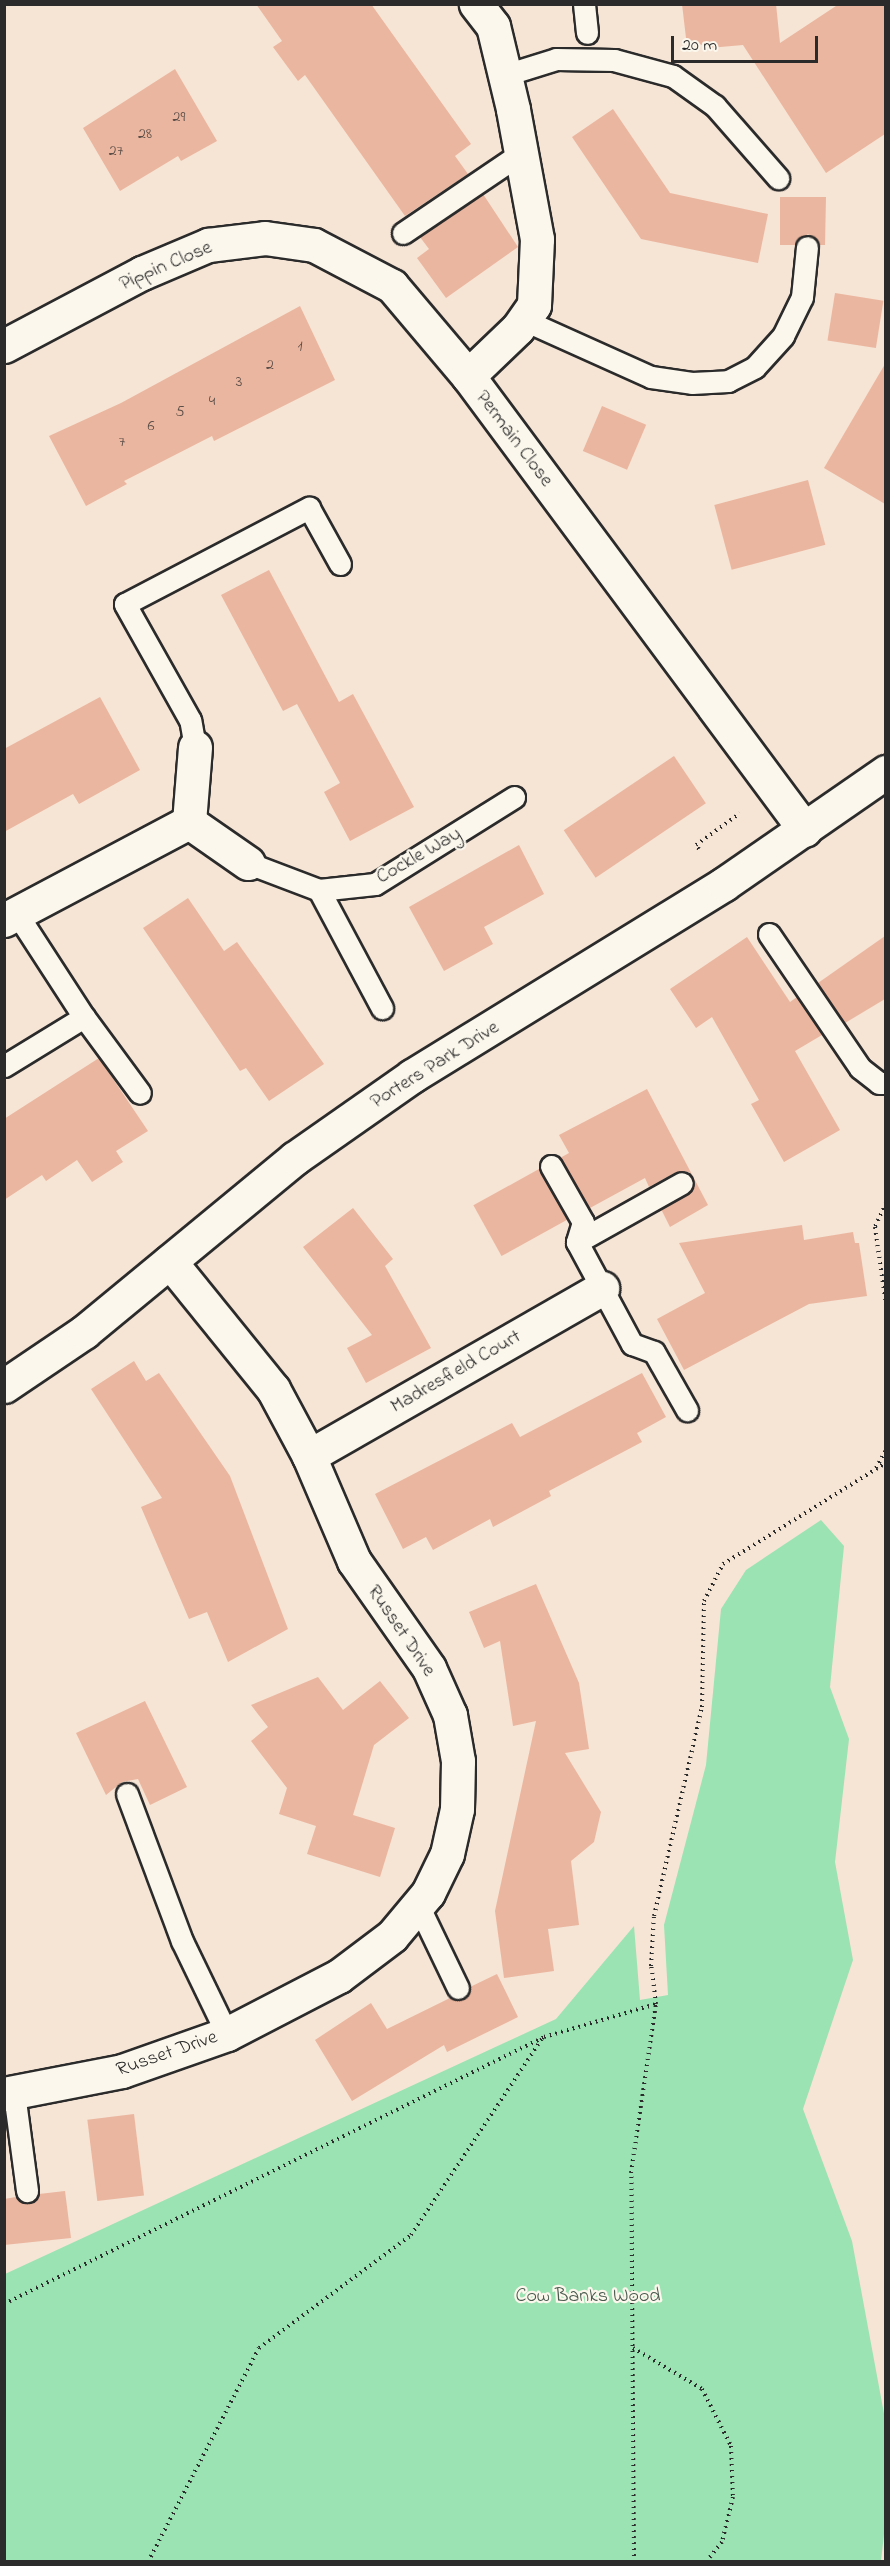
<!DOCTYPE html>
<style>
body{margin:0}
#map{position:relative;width:890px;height:2566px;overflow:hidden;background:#f6e4d5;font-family:"Indie Flower",sans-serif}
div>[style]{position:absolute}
.green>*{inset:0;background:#9be3b2}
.building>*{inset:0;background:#ebb69f;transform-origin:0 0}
.path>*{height:4px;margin-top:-2px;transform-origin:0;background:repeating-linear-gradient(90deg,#2b2b2b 0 1.5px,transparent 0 6px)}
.roads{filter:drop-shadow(2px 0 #2b2b2b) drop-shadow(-2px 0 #2b2b2b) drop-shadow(0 2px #2b2b2b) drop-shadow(0 -2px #2b2b2b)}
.service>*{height:21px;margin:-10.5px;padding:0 10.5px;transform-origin:10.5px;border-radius:10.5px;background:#fbf7ec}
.minor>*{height:33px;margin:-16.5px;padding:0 16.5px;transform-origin:16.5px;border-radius:16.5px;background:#fbf7ec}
.tertiary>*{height:33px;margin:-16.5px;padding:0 16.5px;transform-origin:16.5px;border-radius:16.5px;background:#fbf7ec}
span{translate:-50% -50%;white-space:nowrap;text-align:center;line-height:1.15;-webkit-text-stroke:4.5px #fbf7ec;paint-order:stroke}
.number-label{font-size:16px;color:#5b4e48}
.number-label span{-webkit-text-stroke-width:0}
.street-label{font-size:20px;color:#2b2b2b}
.park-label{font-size:20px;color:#47594d}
.frame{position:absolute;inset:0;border:6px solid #2b2b2b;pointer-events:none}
.scale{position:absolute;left:671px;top:36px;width:147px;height:27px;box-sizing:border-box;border:3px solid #2b2b2b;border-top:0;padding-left:8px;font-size:18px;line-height:21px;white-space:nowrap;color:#2b2b2b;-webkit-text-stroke:4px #fbf7ec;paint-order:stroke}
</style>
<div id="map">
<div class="green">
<i style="clip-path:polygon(821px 1520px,844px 1546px,830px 1687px,849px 1739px,835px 1862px,853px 1960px,803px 2109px,852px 2241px,885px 2419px,886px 2517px,881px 2561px,5px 2561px,5px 2274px,556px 2019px,634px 1926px,640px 2000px,668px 1995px,664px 1925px,706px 1765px,721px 1609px,746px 1570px)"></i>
</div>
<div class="building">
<i style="clip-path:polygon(256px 4px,371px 4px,471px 144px,455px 156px,468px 174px,405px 216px,305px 75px,298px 81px,273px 47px,282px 41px)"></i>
<i style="clip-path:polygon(682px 4px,776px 4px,780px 43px,839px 4px,885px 4px,885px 134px,826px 173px,743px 45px,709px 48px,686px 38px)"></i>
<i style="clip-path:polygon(175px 69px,217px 141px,181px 161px,178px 156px,120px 191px,83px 128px)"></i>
<i style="clip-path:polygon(613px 109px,670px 193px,768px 214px,758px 263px,641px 239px,572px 137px)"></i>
<i style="clip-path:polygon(483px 194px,518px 247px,446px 298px,417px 258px,429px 249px,420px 237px)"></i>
<i style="clip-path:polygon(780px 197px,826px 197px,825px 245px,819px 245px,808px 234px,795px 245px,780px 245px)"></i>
<i style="left:835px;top:293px;width:49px;height:48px;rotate:9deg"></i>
<i style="clip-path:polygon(300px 306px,335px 380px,214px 441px,212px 436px,124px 481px,127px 484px,86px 506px,49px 436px,121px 403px)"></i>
<i style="clip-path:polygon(885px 364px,885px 504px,824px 468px)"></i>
<i style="left:602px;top:406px;width:48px;height:49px;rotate:23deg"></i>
<i style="left:808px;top:480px;width:67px;height:97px;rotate:75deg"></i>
<i style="clip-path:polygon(269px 570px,339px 702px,353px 694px,414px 807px,350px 841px,324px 792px,340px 783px,297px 704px,283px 711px,221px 595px)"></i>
<i style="clip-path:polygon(100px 697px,140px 770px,79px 804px,73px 794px,4px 832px,4px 749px)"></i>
<i style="left:674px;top:756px;width:57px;height:133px;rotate:56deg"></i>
<i style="clip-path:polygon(519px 845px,544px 894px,484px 927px,493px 944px,444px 971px,409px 907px)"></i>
<i style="clip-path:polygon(188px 898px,224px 951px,237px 942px,324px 1064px,269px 1101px,246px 1068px,240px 1071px,143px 928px)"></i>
<i style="clip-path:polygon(885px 936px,885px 999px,845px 1023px,818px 983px)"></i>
<i style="clip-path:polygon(747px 937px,790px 1002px,797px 997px,822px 1035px,795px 1051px,840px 1130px,784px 1162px,751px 1104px,759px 1100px,712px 1017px,696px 1028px,670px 989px)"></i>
<i style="clip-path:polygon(99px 1058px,148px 1131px,116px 1151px,123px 1162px,92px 1182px,77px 1160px,46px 1181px,42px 1175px,4px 1200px,4px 1119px)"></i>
<i style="clip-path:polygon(647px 1089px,708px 1205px,670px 1227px,661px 1209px,693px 1190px,695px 1183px,689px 1172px,676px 1172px,649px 1187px,645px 1178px,590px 1208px,560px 1158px,569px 1153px,559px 1135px)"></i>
<i style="left:539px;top:1169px;width:58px;height:75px;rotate:61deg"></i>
<i style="clip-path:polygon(353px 1208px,393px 1259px,385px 1266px,431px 1348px,366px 1383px,347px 1348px,372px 1335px,303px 1247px)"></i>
<i style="clip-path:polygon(802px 1225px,804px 1240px,853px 1232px,855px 1243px,859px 1243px,867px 1296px,809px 1304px,684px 1370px,657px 1319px,705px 1293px,679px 1243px)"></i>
<i style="clip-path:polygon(134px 1361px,146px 1381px,159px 1373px,230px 1476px,288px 1629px,228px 1662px,207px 1612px,189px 1619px,141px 1507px,162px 1498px,91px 1389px)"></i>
<i style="clip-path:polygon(642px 1373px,666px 1417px,637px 1433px,642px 1442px,549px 1491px,551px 1496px,493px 1527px,490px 1519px,433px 1550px,426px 1537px,403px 1549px,375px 1494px,512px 1423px,520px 1437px)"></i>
<i style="clip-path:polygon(536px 1584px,579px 1683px,589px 1749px,565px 1753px,601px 1812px,594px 1842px,571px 1861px,579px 1925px,548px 1929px,554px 1971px,504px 1978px,495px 1911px,536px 1721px,513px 1726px,500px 1641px,484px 1648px,469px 1612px)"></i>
<i style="clip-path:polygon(318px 1677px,343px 1710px,380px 1681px,409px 1718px,374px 1745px,353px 1815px,395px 1828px,380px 1877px,307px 1854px,316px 1826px,279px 1814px,287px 1788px,251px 1741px,268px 1727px,251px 1705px)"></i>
<i style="clip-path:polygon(145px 1701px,187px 1787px,150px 1805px,138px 1779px,122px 1782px,106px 1795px,76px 1733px)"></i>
<i style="clip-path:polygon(497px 1974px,518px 2017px,447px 2052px,444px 2045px,352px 2101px,315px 2040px,371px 2003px,387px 2029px,450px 1998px,464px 1999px,470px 1987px)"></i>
<i style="left:134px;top:2114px;width:82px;height:47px;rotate:83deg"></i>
<i style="clip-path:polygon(65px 2191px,71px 2238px,4px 2245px,4px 2199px,16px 2197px,29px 2203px,39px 2194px)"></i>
</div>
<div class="path">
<i style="left:699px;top:849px;width:5px;rotate:-127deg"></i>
<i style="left:696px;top:845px;width:54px;rotate:-36deg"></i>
<i style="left:886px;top:1203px;width:26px;rotate:115deg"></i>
<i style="left:875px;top:1227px;width:79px;rotate:82deg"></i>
<i style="left:876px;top:1468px;width:21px;rotate:-61deg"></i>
<i style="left:4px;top:2304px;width:602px;rotate:-26.31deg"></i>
<i style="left:544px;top:2037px;width:117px;rotate:-16.4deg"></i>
<i style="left:633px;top:2348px;width:80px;rotate:30.7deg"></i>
<i style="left:702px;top:2389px;width:64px;rotate:63deg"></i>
<i style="left:731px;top:2446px;width:51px;rotate:87.8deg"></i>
<i style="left:733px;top:2497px;width:46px;rotate:103.7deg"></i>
<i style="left:722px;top:2542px;width:26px;rotate:129deg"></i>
<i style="left:148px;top:2562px;width:241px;rotate:-62.6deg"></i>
<i style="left:259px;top:2348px;width:189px;rotate:-36.6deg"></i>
<i style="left:411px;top:2235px;width:238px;rotate:-56.3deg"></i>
<i style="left:634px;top:2562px;width:389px;rotate:-90.4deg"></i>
<i style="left:631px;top:2173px;width:171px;rotate:-81.6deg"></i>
<i style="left:656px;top:2004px;width:38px;rotate:-97deg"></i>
<i style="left:651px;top:1966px;width:50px;rotate:-86.6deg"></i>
<i style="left:654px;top:1916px;width:214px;rotate:-77.1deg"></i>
<i style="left:702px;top:1707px;width:106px;rotate:-88.9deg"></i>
<i style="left:704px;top:1601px;width:42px;rotate:-62.8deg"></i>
<i style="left:723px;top:1564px;width:192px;rotate:-31.8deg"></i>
</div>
<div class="roads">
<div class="service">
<i style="left:584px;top:4px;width:29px;rotate:84deg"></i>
<i style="left:505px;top:75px;width:53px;rotate:-17.4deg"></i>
<i style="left:556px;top:59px;width:58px;rotate:1deg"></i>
<i style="left:614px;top:60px;width:61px;rotate:15.2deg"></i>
<i style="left:673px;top:76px;width:52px;rotate:35.5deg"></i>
<i style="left:715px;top:106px;width:96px;rotate:48.8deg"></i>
<i style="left:403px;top:233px;width:143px;rotate:-34.1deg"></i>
<i style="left:524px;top:320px;width:139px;rotate:24.2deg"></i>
<i style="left:651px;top:377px;width:41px;rotate:8.3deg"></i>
<i style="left:692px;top:383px;width:36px;rotate:-3deg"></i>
<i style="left:728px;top:381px;width:30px;rotate:-27deg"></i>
<i style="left:755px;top:367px;width:42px;rotate:-47.9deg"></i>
<i style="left:783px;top:336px;width:43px;rotate:-64deg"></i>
<i style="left:802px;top:297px;width:50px;rotate:-84.3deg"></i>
<i style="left:195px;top:747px;width:27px;rotate:-100deg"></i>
<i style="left:190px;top:720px;width:133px;rotate:-119.3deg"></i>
<i style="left:125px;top:604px;width:208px;rotate:-27.6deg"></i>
<i style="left:309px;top:508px;width:64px;rotate:61deg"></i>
<i style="left:248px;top:863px;width:76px;rotate:20.8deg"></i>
<i style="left:319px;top:890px;width:56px;rotate:-6.1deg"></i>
<i style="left:375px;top:884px;width:164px;rotate:-32deg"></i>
<i style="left:319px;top:890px;width:134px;rotate:61.9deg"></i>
<i style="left:17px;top:914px;width:123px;rotate:57deg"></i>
<i style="left:769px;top:934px;width:162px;rotate:55.8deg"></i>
<i style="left:860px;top:1068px;width:24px;rotate:38deg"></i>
<i style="left:879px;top:1083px;width:7px"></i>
<i style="left:4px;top:1066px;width:94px;rotate:-31.5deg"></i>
<i style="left:84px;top:1017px;width:94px;rotate:53.6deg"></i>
<i style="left:551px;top:1166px;width:64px;rotate:60.3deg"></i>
<i style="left:583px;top:1222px;width:21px;rotate:107deg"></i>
<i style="left:577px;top:1242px;width:116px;rotate:61.7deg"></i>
<i style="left:632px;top:1344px;width:23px;rotate:20deg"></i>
<i style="left:654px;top:1352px;width:67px;rotate:60.4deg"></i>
<i style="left:577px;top:1242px;width:120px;rotate:-29.3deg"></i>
<i style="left:127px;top:1794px;width:157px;rotate:69.5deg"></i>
<i style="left:182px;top:1941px;width:103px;rotate:64.2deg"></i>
<i style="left:418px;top:1905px;width:92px;rotate:64.3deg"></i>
<i style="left:14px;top:2093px;width:99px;rotate:82.4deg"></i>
</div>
<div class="minor">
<i style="left:4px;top:346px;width:156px;rotate:-27.9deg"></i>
<i style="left:142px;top:273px;width:72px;rotate:-23deg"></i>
<i style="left:208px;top:245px;width:57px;rotate:-7deg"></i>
<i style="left:265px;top:238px;width:49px;rotate:8.1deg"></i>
<i style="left:314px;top:245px;width:88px;rotate:27.7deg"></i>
<i style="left:392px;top:286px;width:118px;rotate:49.8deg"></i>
<i style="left:468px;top:376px;width:565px;rotate:53.41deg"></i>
<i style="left:468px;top:376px;width:69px;rotate:-43.8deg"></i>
<i style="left:518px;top:328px;width:28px;rotate:-55deg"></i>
<i style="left:534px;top:305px;width:66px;rotate:-87.4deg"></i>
<i style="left:537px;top:239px;width:132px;rotate:-100.5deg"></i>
<i style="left:513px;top:109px;width:85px;rotate:-103.5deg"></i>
<i style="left:493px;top:26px;width:28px;rotate:-128deg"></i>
<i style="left:189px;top:822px;width:75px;rotate:-85.4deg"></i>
<i style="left:4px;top:920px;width:209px;rotate:-27.9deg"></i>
<i style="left:189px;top:822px;width:72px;rotate:34.8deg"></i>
<i style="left:309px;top:1456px;width:338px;rotate:-29.8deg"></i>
<i style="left:4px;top:2094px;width:120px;rotate:-11deg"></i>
<i style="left:122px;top:2071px;width:111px;rotate:-19.4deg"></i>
<i style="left:227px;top:2034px;width:126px;rotate:-27.4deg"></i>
<i style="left:339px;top:1976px;width:66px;rotate:-37deg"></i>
<i style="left:392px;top:1936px;width:56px;rotate:-50.1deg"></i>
<i style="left:428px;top:1893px;width:43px;rotate:-64deg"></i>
<i style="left:447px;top:1854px;width:46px;rotate:-77.5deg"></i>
<i style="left:457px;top:1809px;width:48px;rotate:-88.8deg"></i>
<i style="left:458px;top:1761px;width:47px;rotate:-99.9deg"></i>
<i style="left:450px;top:1715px;width:51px;rotate:-114.1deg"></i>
<i style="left:429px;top:1668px;width:131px;rotate:-125deg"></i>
<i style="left:354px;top:1561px;width:114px;rotate:-113.2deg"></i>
<i style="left:309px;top:1456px;width:76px;rotate:-118.2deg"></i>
<i style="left:273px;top:1389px;width:164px;rotate:-129deg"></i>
</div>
<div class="tertiary">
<i style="left:4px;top:1386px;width:97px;rotate:-34deg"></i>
<i style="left:84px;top:1332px;width:273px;rotate:-39.5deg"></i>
<i style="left:295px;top:1158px;width:143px;rotate:-35deg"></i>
<i style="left:412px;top:1076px;width:366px;rotate:-31.6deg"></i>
<i style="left:724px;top:884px;width:197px;rotate:-34.7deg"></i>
</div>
</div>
<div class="number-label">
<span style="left:179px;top:117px">29</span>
<span style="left:145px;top:134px">28</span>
<span style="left:116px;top:151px">27</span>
<span style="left:300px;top:346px">1</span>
<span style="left:270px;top:365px">2</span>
<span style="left:239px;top:382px">3</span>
<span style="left:212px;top:401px">4</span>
<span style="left:180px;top:412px">5</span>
<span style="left:151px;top:426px">6</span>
<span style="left:122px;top:442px">7</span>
</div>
<div class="street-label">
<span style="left:166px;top:266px;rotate:-23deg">Pippin Close</span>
<span style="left:514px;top:439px;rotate:53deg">Permain Close</span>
<span style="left:419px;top:856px;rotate:-30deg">Cockle Way</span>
<span style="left:435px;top:1065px;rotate:-32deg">Porters Park Drive</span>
<span style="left:456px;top:1372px;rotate:-30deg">Madresfield Court</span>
<span style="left:401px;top:1631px;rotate:56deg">Russet Drive</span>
<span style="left:167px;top:2054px;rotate:-19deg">Russet Drive</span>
</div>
<div class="park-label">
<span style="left:588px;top:2296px">Cow Banks Wood</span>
</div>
<div class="frame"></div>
<div class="scale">20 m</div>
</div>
